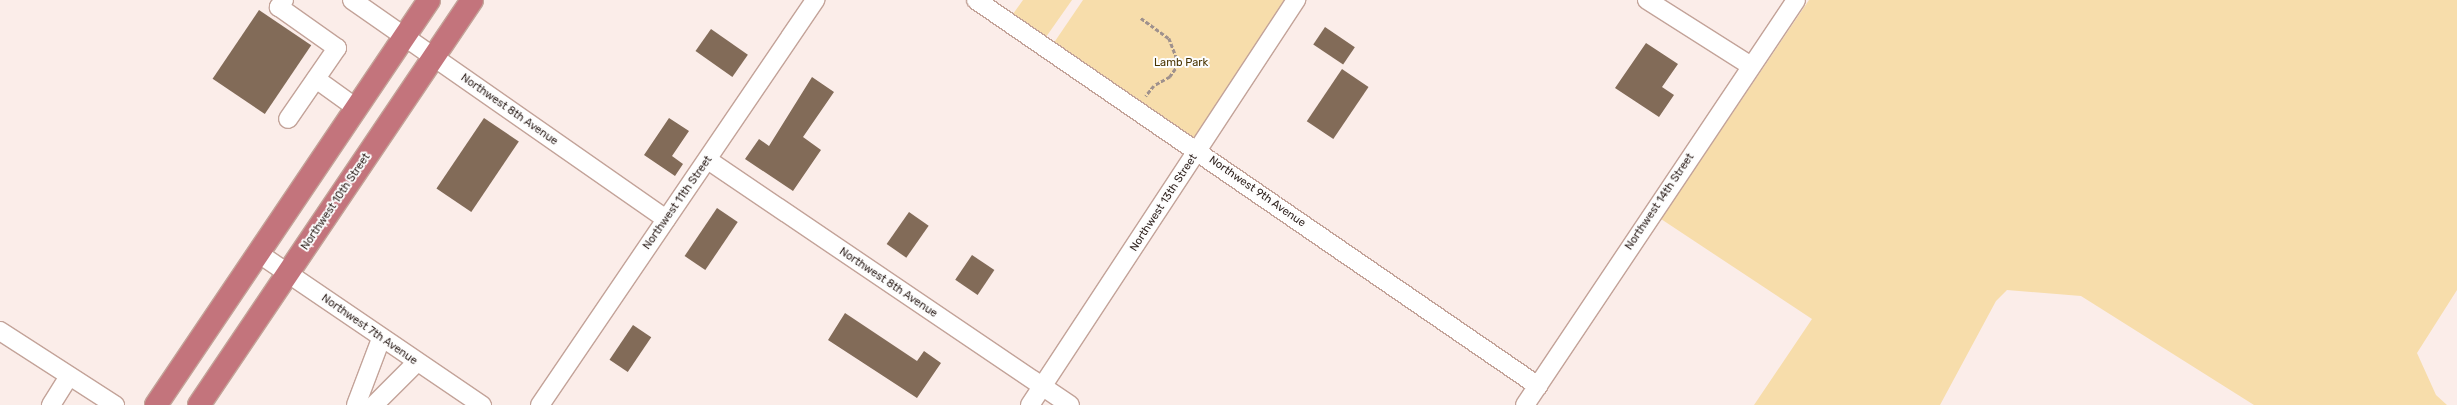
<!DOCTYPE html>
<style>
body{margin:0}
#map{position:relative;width:2457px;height:405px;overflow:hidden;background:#fbede9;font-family:Rubik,sans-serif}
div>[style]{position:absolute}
.green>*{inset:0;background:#f7ddab}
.building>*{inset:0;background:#826b58;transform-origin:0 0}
.path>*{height:2.5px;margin-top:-1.25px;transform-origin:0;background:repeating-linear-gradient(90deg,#9f918d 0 4px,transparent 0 6px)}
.roads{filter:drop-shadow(1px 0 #c3a399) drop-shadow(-1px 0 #c3a399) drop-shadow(0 1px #c3a399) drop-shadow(0 -1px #c3a399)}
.minor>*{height:18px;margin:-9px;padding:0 9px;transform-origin:9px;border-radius:9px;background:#fff}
.highway>*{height:22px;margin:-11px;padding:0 11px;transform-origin:11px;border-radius:11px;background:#c3747c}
span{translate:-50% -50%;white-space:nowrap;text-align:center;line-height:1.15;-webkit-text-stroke:4px #fdfdfd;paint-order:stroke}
.park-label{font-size:11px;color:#4a3502}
.street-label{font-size:11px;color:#312420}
</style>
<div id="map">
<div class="green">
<i style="clip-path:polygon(1023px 0,1072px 0,1046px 37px,1013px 14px)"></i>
<i style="clip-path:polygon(1083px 0,1296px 0,1198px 151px,1049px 50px)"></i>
<i style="clip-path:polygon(1809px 0,2457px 0,2457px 290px,2417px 353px,2436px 395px,2447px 405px,2254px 405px,2081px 296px,2007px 290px,1996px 301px,1940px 405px,1754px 405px,1812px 319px,1661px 219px)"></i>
</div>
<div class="building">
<i style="left:259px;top:10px;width:63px;height:83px;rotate:34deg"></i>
<i style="left:1325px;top:27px;width:36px;height:21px;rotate:34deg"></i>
<i style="left:711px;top:29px;width:45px;height:27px;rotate:35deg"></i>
<i style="clip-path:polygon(1646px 43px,1678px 64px,1662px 87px,1674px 95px,1659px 117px,1615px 88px)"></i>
<i style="left:1342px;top:69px;width:32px;height:63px;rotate:34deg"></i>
<i style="clip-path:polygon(812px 77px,834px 92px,803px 137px,821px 150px,793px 191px,745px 159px,759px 139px,769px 146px)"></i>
<i style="left:484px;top:118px;width:42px;height:85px;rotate:34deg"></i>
<i style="clip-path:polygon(669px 118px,689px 131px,672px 156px,683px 164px,675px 176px,644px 155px)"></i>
<i style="left:717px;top:208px;width:25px;height:58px;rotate:34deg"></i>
<i style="left:909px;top:212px;width:24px;height:39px;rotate:35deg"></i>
<i style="left:972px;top:255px;width:27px;height:30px;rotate:34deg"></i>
<i style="clip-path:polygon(845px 313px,917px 361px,924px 351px,941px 363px,917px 398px,828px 340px)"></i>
<i style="left:633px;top:325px;width:22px;height:42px;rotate:34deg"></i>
</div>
<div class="path">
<i style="left:1141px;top:18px;width:34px;rotate:36deg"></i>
<i style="left:1169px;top:38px;width:28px;rotate:69deg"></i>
<i style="left:1179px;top:64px;width:16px;rotate:125deg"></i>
<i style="left:1170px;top:77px;width:18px;rotate:151deg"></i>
<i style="left:1154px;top:86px;width:13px;rotate:129deg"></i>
</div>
<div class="roads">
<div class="minor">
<i style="left:284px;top:0;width:9px;rotate:126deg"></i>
<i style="left:279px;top:7px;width:71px;rotate:35.3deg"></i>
<i style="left:337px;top:48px;width:86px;rotate:124.6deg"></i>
<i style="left:352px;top:0;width:383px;rotate:34.9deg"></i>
<i style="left:976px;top:0;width:682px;rotate:34.48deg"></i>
<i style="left:1647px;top:0;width:123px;rotate:32.4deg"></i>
<i style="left:316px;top:79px;width:48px;rotate:35.7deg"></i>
<i style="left:708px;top:160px;width:437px;rotate:34.1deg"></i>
<i style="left:258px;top:253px;width:271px;rotate:34.2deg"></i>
<i style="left:0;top:331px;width:137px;rotate:32.8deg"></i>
<i style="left:51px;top:405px;width:34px;rotate:-58deg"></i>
<i style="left:356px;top:405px;width:71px;rotate:-69.3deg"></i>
<i style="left:374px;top:405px;width:59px;rotate:-45deg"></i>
<i style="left:540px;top:405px;width:490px;rotate:-55.8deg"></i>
<i style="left:1030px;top:405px;width:485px;rotate:-56.7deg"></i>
<i style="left:1525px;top:405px;width:487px;rotate:-56.2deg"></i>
</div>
<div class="highway">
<i style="left:156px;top:405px;width:488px;rotate:-56deg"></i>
<i style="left:199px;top:405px;width:488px;rotate:-56deg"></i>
</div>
</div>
<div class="park-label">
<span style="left:1181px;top:63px">Lamb Park</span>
</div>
<div class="street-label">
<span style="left:509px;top:110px;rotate:35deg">Northwest 8th Avenue</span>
<span style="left:1257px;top:192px;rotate:35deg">Northwest 9th Avenue</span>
<span style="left:336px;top:202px;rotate:-56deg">Northwest 10th Street</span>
<span style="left:1660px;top:202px;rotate:-56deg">Northwest 14th Street</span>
<span style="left:678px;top:203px;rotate:-55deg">Northwest 11th Street</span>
<span style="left:1164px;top:203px;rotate:-57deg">Northwest 13th Street</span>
<span style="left:888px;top:283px;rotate:34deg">Northwest 8th Avenue</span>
<span style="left:369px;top:330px;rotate:35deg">Northwest 7th Avenue</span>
</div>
</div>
